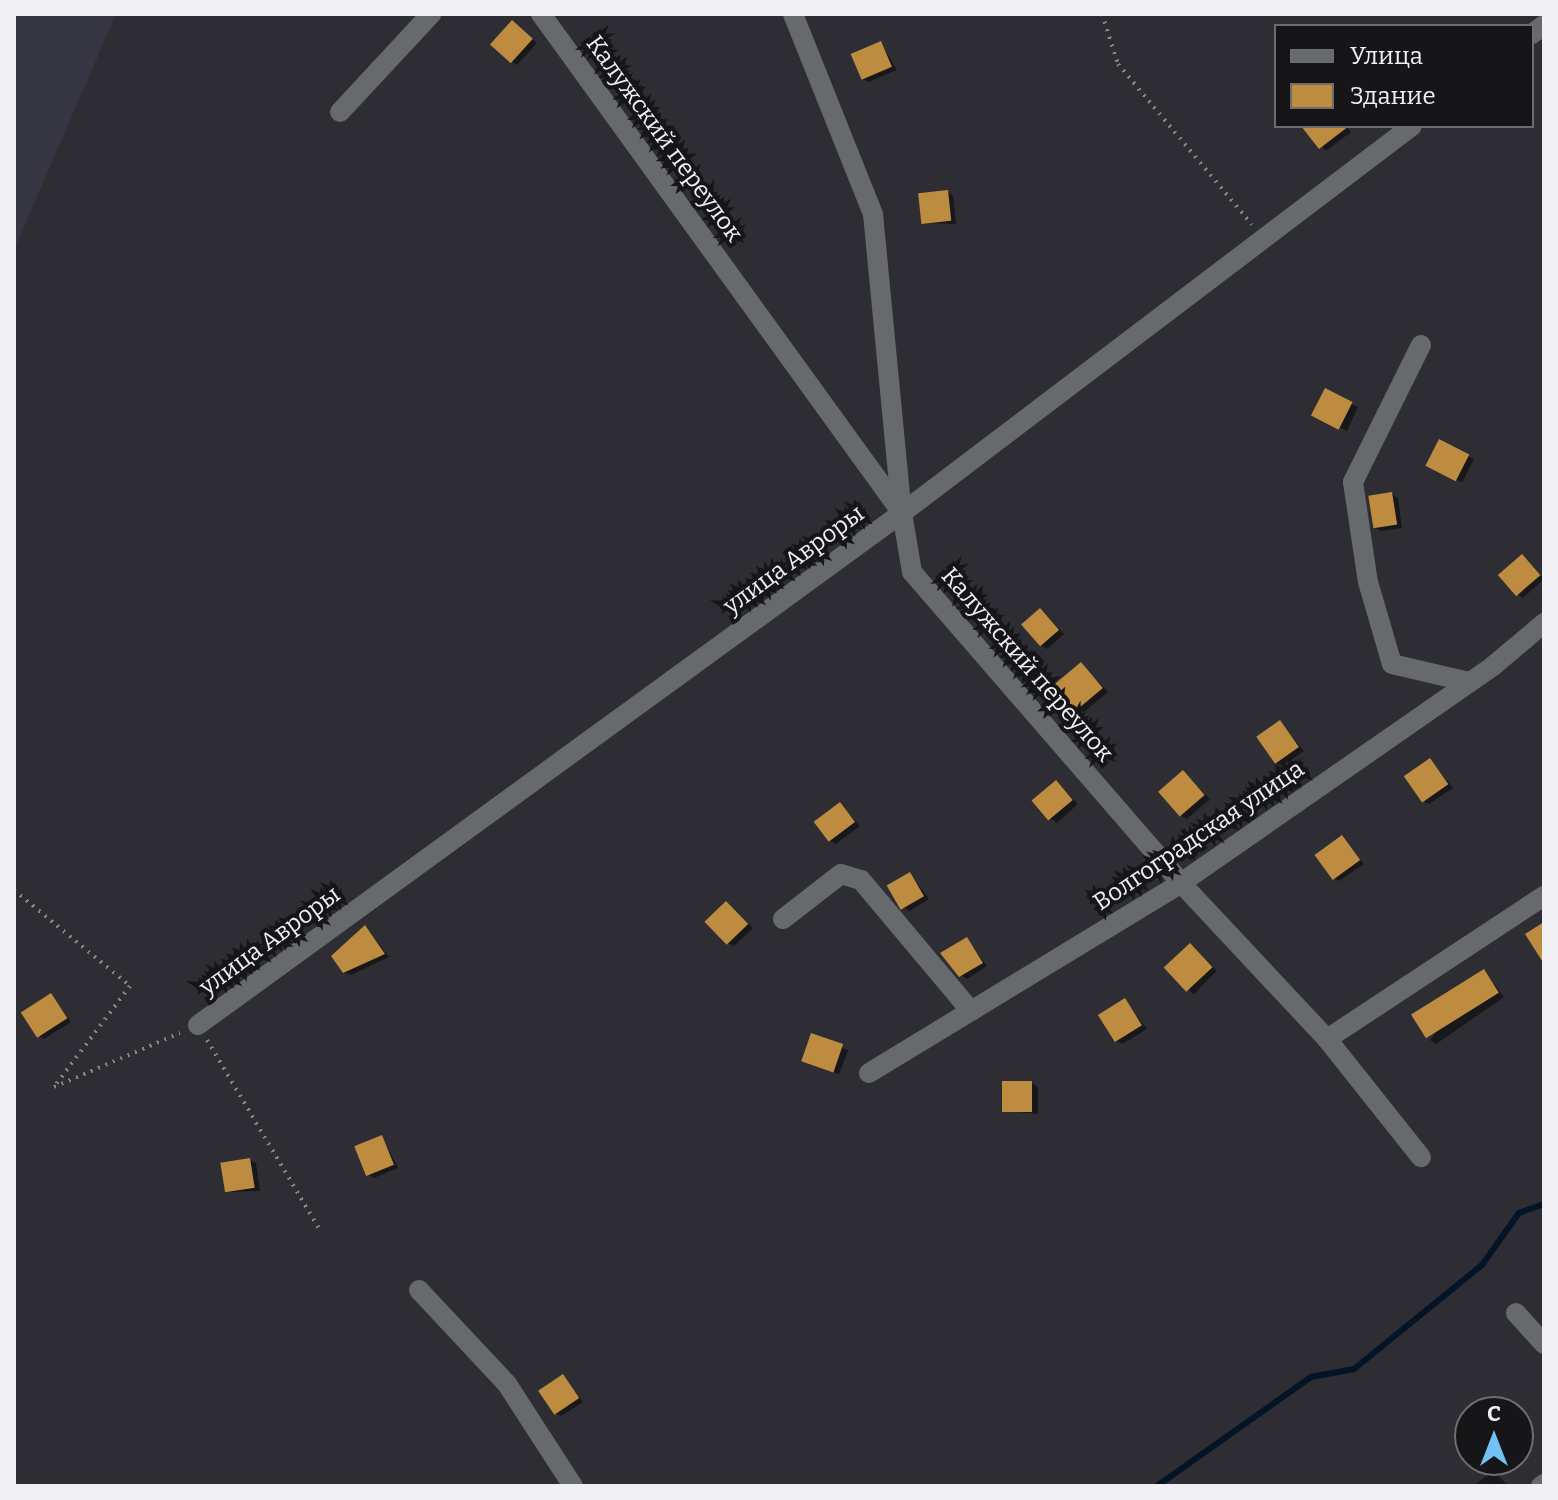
<!DOCTYPE html>
<meta charset="utf-8">
<style>
body{margin:0}
#map{position:relative;width:1558px;height:1500px;overflow:hidden;background:#2d2d33;font-family:Bitter,serif}
div>[style]{position:absolute}
.built>*{inset:0;background:#363642}
.shadow>*{inset:0;background:#0007;transform-origin:0 0}
.stream>*{height:6px;margin:-3px;padding:0 3px;transform-origin:3px;border-radius:3px;background:#021426}
.building>*{inset:0;background:#bd8c40;transform-origin:0 0}
.path>*{height:4px;margin-top:-2px;transform-origin:0;background:repeating-linear-gradient(90deg,#85858a 0 2px,transparent 0 8px)}
.street>*{height:20px;margin:-10px;padding:0 10px;transform-origin:10px;border-radius:10px;background:#676a6c}
span{translate:-50% -50%;white-space:nowrap;text-align:center;line-height:1.15;-webkit-text-stroke:8px #161618;paint-order:stroke}
.street-label{font-size:24px;color:#f1f1f5}
.frame{position:absolute;inset:0;border:16px solid #f1f1f5;pointer-events:none}
.legend{position:absolute;left:1274px;top:24px;width:260px;height:104px;box-sizing:border-box;background:#161618;border:2px solid #6e6e70;margin:0;padding:10px 14px;list-style:none;font-size:24px;color:#f1f1f5}
.legend li{display:flex;align-items:center;gap:16px;height:40px}
.legend b{width:40px;border:2px solid #6e6e70}
.north{position:absolute;left:1454px;top:1396px;width:80px;height:80px;box-sizing:border-box;background:#161618;border:2px solid #6e6e70;border-radius:50%;rotate:0deg;font-size:22px;font-weight:700;line-height:32px;text-align:center;color:#f1f1f5}
.north::after{content:'';display:block;margin:auto;width:28px;height:36px;background:#71c1f5;clip-path:polygon(50% 0,100% 100%,50% 72%,0 100%)}
</style>
<div id="map">
<div class="built">
<i style="clip-path:polygon(14px 14px,116px 14px,14px 250px)"></i>
</div>
<div class="shadow">
<i style="clip-path:polygon(518px 26px,537px 43px,517px 65px,511px 62px)"></i>
<i style="clip-path:polygon(881px 43px,897px 70px,868px 82px,862px 78px)"></i>
<i style="clip-path:polygon(1304px 126px,1346px 126px,1351px 132px,1326px 151px)"></i>
<i style="clip-path:polygon(947px 192px,953px 195px,956px 224px,923px 223px)"></i>
<i style="clip-path:polygon(1326px 391px,1358px 407px,1347px 431px,1320px 418px)"></i>
<i style="left:1440px;top:442px;width:38px;height:26px;rotate:27deg"></i>
<i style="clip-path:polygon(1392px 494px,1398px 498px,1402px 528px,1381px 531px,1375px 528px)"></i>
<i style="clip-path:polygon(1522px 557px,1544px 579px,1523px 598px,1517px 594px)"></i>
<i style="clip-path:polygon(1041px 611px,1064px 634px,1047px 649px,1041px 645px)"></i>
<i style="clip-path:polygon(1082px 665px,1108px 692px,1084px 712px,1078px 709px)"></i>
<i style="clip-path:polygon(1280px 722px,1304px 751px,1282px 766px,1276px 763px)"></i>
<i style="clip-path:polygon(1430px 760px,1453px 788px,1429px 804px,1423px 801px)"></i>
<i style="clip-path:polygon(1183px 773px,1210px 799px,1187px 819px,1181px 816px)"></i>
<i style="clip-path:polygon(1057px 783px,1078px 804px,1057px 823px,1051px 819px)"></i>
<i style="clip-path:polygon(840px 805px,860px 826px,836px 844px,830px 841px)"></i>
<i style="clip-path:polygon(1342px 838px,1364px 864px,1339px 881px,1333px 878px)"></i>
<i style="clip-path:polygon(910px 874px,929px 899px,910px 911px,904px 908px)"></i>
<i style="clip-path:polygon(726px 903px,753px 928px,734px 946px,728px 943px)"></i>
<i style="clip-path:polygon(366px 927px,389px 957px,351px 975px,344px 972px)"></i>
<i style="clip-path:polygon(967px 939px,987px 966px,967px 979px,961px 975px)"></i>
<i style="left:1190px;top:945px;width:37px;height:33px;rotate:44deg"></i>
<i style="clip-path:polygon(1484px 971px,1504px 997px,1436px 1044px,1430px 1040px)"></i>
<i style="clip-path:polygon(51px 995px,71px 1022px,44px 1039px,38px 1035px)"></i>
<i style="clip-path:polygon(1125px 1000px,1147px 1029px,1122px 1044px,1116px 1040px)"></i>
<i style="left:812px;top:1036px;width:39px;height:26px;rotate:21deg"></i>
<i style="clip-path:polygon(1032px 1083px,1038px 1087px,1038px 1114px,1004px 1111px)"></i>
<i style="clip-path:polygon(382px 1137px,398px 1168px,374px 1178px,367px 1174px)"></i>
<i style="clip-path:polygon(249px 1160px,256px 1163px,260px 1191px,227px 1192px)"></i>
<i style="clip-path:polygon(563px 1376px,583px 1402px,561px 1416px,555px 1413px)"></i>
<i style="clip-path:polygon(1494px 1471px,1508px 1486px,1473px 1486px)"></i>
</div>
<div class="stream">
<i style="left:1157px;top:1486px;width:189px;rotate:-35.3deg"></i>
<i style="left:1311px;top:1377px;width:44px;rotate:-10.5deg"></i>
<i style="left:1354px;top:1369px;width:165px;rotate:-39.1deg"></i>
<i style="left:1482px;top:1265px;width:64px;rotate:-54.6deg"></i>
<i style="left:1519px;top:1213px;width:27px;rotate:-20deg"></i>
</div>
<div class="building">
<i style="left:512px;top:20px;width:28px;height:33px;rotate:42deg"></i>
<i style="left:881px;top:41px;width:28px;height:33px;rotate:67deg"></i>
<i style="clip-path:polygon(1301px 126px,1349px 126px,1319px 149px)"></i>
<i style="left:948px;top:190px;width:31px;height:30px;rotate:84deg"></i>
<i style="left:1325px;top:388px;width:31px;height:31px;rotate:27deg"></i>
<i style="left:1439px;top:439px;width:34px;height:30px;rotate:27deg"></i>
<i style="left:1392px;top:492px;width:33px;height:24px;rotate:81deg"></i>
<i style="left:1522px;top:554px;width:28px;height:32px;rotate:49deg"></i>
<i style="left:1040px;top:608px;width:29px;height:25px;rotate:49deg"></i>
<i style="left:1081px;top:662px;width:34px;height:35px;rotate:50deg"></i>
<i style="left:1280px;top:720px;width:33px;height:29px;rotate:55deg"></i>
<i style="left:1430px;top:758px;width:32px;height:32px;rotate:55deg"></i>
<i style="left:1183px;top:770px;width:33px;height:33px;rotate:49deg"></i>
<i style="left:1056px;top:780px;width:26px;height:32px;rotate:50deg"></i>
<i style="left:840px;top:802px;width:25px;height:33px;rotate:53deg"></i>
<i style="left:1342px;top:835px;width:31px;height:34px;rotate:54deg"></i>
<i style="left:910px;top:872px;width:28px;height:27px;rotate:60deg"></i>
<i style="left:726px;top:901px;width:32px;height:30px;rotate:46deg"></i>
<i style="clip-path:polygon(1544px 922px,1544px 964px,1525px 934px)"></i>
<i style="clip-path:polygon(365px 925px,385px 954px,343px 973px,331px 956px)"></i>
<i style="clip-path:polygon(967px 937px,983px 963px,959px 977px,940px 953px)"></i>
<i style="left:1190px;top:943px;width:33px;height:36px;rotate:47deg"></i>
<i style="left:1484px;top:969px;width:28px;height:86px;rotate:58deg"></i>
<i style="left:51px;top:993px;width:30px;height:36px;rotate:57deg"></i>
<i style="left:1125px;top:998px;width:32px;height:32px;rotate:58deg"></i>
<i style="left:811px;top:1033px;width:34px;height:30px;rotate:19deg"></i>
<i style="left:1032px;top:1081px;width:31px;height:30px;rotate:90deg"></i>
<i style="left:382px;top:1135px;width:32px;height:30px;rotate:68deg"></i>
<i style="left:250px;top:1158px;width:30px;height:30px;rotate:81deg"></i>
<i style="left:563px;top:1374px;width:29px;height:30px;rotate:56deg"></i>
</div>
<div class="path">
<i style="left:1102px;top:14px;width:52px;rotate:72.3deg"></i>
<i style="left:1118px;top:64px;width:209px;rotate:50.2deg"></i>
<i style="left:14px;top:890px;width:151px;rotate:39.6deg"></i>
<i style="left:130px;top:986px;width:126px;rotate:127deg"></i>
<i style="left:54px;top:1087px;width:137px;rotate:-23.2deg"></i>
<i style="left:207px;top:1040px;width:221px;rotate:59.3deg"></i>
</div>
<div class="street">
<i style="left:541px;top:14px;width:616px;rotate:54.12deg"></i>
<i style="left:902px;top:513px;width:60px;rotate:80.4deg"></i>
<i style="left:912px;top:572px;width:411px;rotate:49.1deg"></i>
<i style="left:1181px;top:883px;width:214px;rotate:46.9deg"></i>
<i style="left:1327px;top:1039px;width:151px;rotate:51.5deg"></i>
<i style="left:793px;top:14px;width:215px;rotate:68.2deg"></i>
<i style="left:873px;top:214px;width:300px;rotate:84.5deg"></i>
<i style="left:1532px;top:34px;width:15px;rotate:-37deg"></i>
<i style="left:340px;top:112px;width:134px;rotate:-47.1deg"></i>
<i style="left:1421px;top:345px;width:153px;rotate:116.4deg"></i>
<i style="left:1353px;top:482px;width:101px;rotate:81.5deg"></i>
<i style="left:1368px;top:582px;width:85px;rotate:73.7deg"></i>
<i style="left:1392px;top:664px;width:79px;rotate:13.2deg"></i>
<i style="left:783px;top:919px;width:73px;rotate:-37.8deg"></i>
<i style="left:841px;top:874px;width:21px;rotate:17deg"></i>
<i style="left:861px;top:880px;width:171px;rotate:50deg"></i>
<i style="left:198px;top:1025px;width:870px;rotate:-36.03deg"></i>
<i style="left:902px;top:513px;width:640px;rotate:-37.19deg"></i>
<i style="left:1327px;top:1039px;width:260px;rotate:-33.4deg"></i>
<i style="left:869px;top:1073px;width:365px;rotate:-31.3deg"></i>
<i style="left:1181px;top:883px;width:380px;rotate:-34.8deg"></i>
<i style="left:1493px;top:666px;width:67px;rotate:-40.1deg"></i>
<i style="left:419px;top:1290px;width:129px;rotate:46.9deg"></i>
<i style="left:507px;top:1384px;width:121px;rotate:57.1deg"></i>
<i style="left:1516px;top:1313px;width:42px;rotate:47.9deg"></i>
<i style="left:1541px;top:1486px;width:4px;rotate:-34deg"></i>
</div>
<div class="street-label">
<span style="left:664px;top:139px;rotate:54deg">Калужский переулок</span>
<span style="left:794px;top:560px;rotate:-36deg">улица Авроры</span>
<span style="left:1027px;top:665px;rotate:49deg">Калужский переулок</span>
<span style="left:1199px;top:836px;rotate:-34deg">Волгоградская улица</span>
<span style="left:270px;top:941px;rotate:-36deg">улица Авроры</span>
</div>
<div class="frame"></div>
<ul class="legend">
<li><b style="height:10px;background:#676a6c"></b>Улица</li>
<li><b style="height:22px;background:#bd8c40"></b>Здание</li>
</ul>
<div class="north">С</div>
</div>
